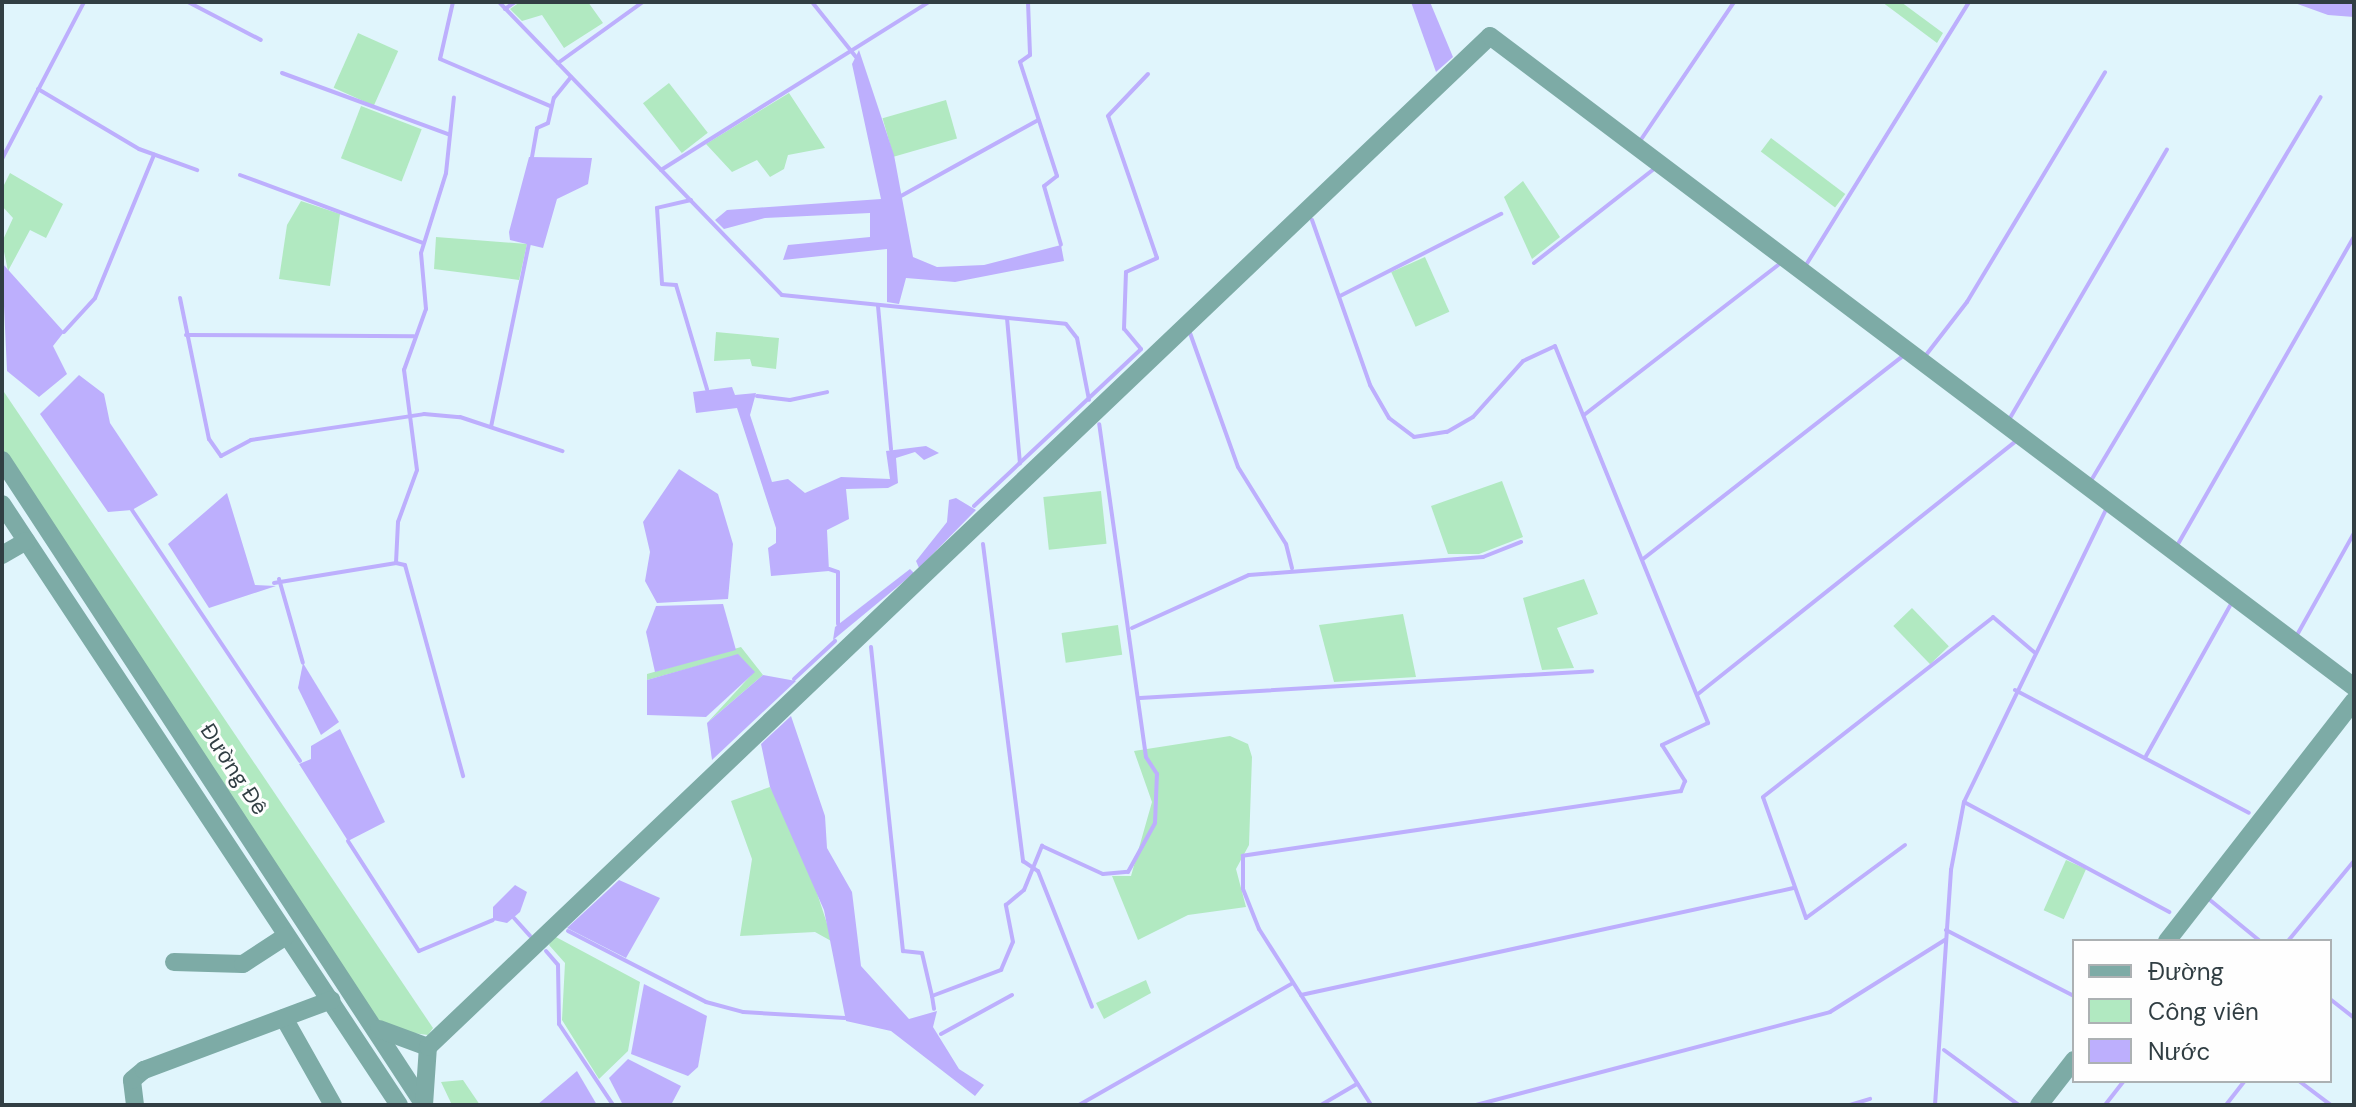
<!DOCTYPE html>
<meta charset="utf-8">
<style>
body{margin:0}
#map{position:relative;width:2356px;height:1107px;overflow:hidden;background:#e0f5fc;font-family:"DM Sans",sans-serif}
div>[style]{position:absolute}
.green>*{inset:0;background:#b1e9c1;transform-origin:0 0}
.water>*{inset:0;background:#bdaffd}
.stream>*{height:4px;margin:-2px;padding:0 2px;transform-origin:2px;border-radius:2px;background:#bdaffd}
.minor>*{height:18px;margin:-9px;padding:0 9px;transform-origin:9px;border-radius:9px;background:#7daba6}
span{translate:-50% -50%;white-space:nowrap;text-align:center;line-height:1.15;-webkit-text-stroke:6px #fefefe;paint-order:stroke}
.street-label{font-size:22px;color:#313e43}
.frame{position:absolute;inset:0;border:4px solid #313e43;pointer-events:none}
.legend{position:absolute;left:2072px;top:939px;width:260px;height:144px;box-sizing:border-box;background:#fefefe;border:2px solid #acb1b3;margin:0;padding:10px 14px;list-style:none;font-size:24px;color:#313e43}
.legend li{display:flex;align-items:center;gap:16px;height:40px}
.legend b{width:40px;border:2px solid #acb1b3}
</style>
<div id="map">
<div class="green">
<i style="clip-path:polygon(520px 2px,588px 2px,603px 23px,564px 48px,542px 15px,522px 21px,510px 9px)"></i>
<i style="clip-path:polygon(1882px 2px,1901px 2px,1943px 33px,1937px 43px)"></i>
<i style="left:358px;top:33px;width:44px;height:60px;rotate:24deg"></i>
<i style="left:669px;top:83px;width:63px;height:33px;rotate:52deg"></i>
<i style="clip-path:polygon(789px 93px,825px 148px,788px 155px,784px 169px,770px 177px,757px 160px,732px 172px,706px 144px)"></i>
<i style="left:946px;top:100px;width:40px;height:66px;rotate:74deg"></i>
<i style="left:361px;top:106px;width:65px;height:56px;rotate:21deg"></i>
<i style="left:1771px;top:138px;width:93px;height:17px;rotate:37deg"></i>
<i style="clip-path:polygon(10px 173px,63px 204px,46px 238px,30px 230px,8px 271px,2px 242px,13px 218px,2px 206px,2px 189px)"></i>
<i style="clip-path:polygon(1523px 181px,1560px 237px,1532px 259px,1504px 197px)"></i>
<i style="clip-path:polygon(301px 201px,340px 214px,330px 286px,279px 279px,287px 225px)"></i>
<i style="clip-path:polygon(436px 237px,527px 244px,519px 280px,434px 269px)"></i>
<i style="left:1425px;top:257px;width:60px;height:37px;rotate:66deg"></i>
<i style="clip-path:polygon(716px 332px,779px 338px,776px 369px,752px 366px,750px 359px,714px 361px)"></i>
<i style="clip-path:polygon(2px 389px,433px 1028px,428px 1035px,389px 1030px,373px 1014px,2px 451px)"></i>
<i style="clip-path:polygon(1502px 481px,1523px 537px,1479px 554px,1448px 554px,1431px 506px)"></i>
<i style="left:1101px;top:491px;width:53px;height:58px;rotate:84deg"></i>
<i style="clip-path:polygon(1584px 579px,1598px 614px,1557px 628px,1574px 668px,1542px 670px,1523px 598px)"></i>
<i style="left:1912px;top:608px;width:53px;height:26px;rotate:46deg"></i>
<i style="clip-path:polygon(1403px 614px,1416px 677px,1334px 682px,1319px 625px)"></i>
<i style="left:1118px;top:625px;width:30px;height:57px;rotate:82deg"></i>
<i style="clip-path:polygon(741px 647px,763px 675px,707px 723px,754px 672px,738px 655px,647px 680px,647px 674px)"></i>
<i style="clip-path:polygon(1230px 736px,1248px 744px,1252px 757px,1249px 845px,1236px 869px,1246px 907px,1188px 915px,1138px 940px,1112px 876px,1131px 876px,1152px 802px,1134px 751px)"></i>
<i style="clip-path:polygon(770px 787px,801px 844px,833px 942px,815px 932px,740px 936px,752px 859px,731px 801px)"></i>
<i style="left:2066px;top:860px;width:22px;height:55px;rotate:24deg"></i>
<i style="clip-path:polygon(554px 936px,640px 982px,628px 1051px,599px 1079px,562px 1020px,565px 963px,549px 945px)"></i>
<i style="clip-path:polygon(1146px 980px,1151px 993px,1104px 1019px,1096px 1003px)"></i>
<i style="clip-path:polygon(463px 1080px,480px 1105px,452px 1105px,441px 1082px)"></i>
</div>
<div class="water">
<i style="clip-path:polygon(1411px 2px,1430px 2px,1453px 57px,1436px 72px)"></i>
<i style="clip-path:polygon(2292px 2px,2354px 2px,2354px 17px,2328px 15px)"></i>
<i style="clip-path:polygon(859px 50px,894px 155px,913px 257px,937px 267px,984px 265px,1061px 245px,1064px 261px,955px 282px,906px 278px,899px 304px,887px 302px,887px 249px,783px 260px,788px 245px,870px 237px,870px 213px,765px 218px,724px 229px,715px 220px,727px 210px,881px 199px,852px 64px)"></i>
<i style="clip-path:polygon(529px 157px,592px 158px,588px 184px,557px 199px,543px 248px,510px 240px,509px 232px)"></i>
<i style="clip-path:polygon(2px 263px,64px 332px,53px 346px,67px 374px,39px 397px,7px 371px)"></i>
<i style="clip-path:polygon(79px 375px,104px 394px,110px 423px,158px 495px,132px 510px,108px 512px,40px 414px)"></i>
<i style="clip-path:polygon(732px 387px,735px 395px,756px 393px,750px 415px,772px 482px,788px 479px,805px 493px,841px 477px,890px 479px,886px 451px,926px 446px,939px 453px,924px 460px,915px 452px,896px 458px,898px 483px,888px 488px,846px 489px,849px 519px,827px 530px,829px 571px,771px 576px,768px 548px,776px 543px,776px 528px,737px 408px,696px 413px,693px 392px)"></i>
<i style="clip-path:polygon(679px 469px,718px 494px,733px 544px,728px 599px,657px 603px,645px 581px,650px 552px,643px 522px)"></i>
<i style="clip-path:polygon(227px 493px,255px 585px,276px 586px,209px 608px,168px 544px)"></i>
<i style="clip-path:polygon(956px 498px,976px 510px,919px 568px,916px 561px,947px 522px,949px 500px)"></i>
<i style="clip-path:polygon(910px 569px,914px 573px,833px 640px,835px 627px)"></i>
<i style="clip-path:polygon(723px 604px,736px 650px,655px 672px,646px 632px,656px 606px)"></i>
<i style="clip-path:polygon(738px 654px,755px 672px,706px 717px,647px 715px,647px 680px)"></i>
<i style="clip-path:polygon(303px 663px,339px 722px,321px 735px,298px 688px)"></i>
<i style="clip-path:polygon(763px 675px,796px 681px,712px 760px,707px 723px)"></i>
<i style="clip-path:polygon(791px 716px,825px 816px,827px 848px,852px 892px,861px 966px,909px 1019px,937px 1011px,933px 1027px,959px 1069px,984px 1085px,975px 1096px,891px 1031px,846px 1021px,824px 910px,770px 787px,761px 744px)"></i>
<i style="clip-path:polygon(340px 729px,385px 822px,348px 841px,299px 764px,311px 759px,311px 746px)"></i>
<i style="clip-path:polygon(619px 880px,660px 898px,626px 958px,567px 928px)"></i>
<i style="clip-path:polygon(515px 885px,527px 892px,520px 912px,507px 923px,493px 920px,493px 907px)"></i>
<i style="clip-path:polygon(644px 984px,707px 1016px,698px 1067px,688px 1076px,631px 1054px)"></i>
<i style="clip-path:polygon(628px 1059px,681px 1086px,671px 1105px,623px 1105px,609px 1078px)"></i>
<i style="clip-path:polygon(577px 1071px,597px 1105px,537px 1105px)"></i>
</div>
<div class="stream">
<i style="left:188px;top:2px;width:82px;rotate:27.5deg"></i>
<i style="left:453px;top:2px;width:58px;rotate:102.8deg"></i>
<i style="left:440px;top:59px;width:120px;rotate:23.1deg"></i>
<i style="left:499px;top:2px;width:407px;rotate:46deg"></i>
<i style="left:782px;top:295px;width:285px;rotate:5.8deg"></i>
<i style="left:1066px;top:324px;width:18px;rotate:52deg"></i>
<i style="left:1077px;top:338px;width:63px;rotate:79deg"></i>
<i style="left:812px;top:2px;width:70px;rotate:51.3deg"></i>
<i style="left:1028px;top:2px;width:53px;rotate:87.8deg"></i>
<i style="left:1030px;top:55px;width:12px;rotate:145deg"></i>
<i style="left:1020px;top:62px;width:120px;rotate:72deg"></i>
<i style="left:1057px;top:176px;width:16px;rotate:142deg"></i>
<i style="left:1044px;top:186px;width:61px;rotate:73.9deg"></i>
<i style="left:505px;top:9px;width:12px;rotate:-35deg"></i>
<i style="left:558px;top:63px;width:105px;rotate:-35.7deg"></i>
<i style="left:282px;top:73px;width:177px;rotate:20.2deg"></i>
<i style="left:38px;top:89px;width:117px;rotate:30.7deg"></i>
<i style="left:139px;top:149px;width:62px;rotate:19.9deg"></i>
<i style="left:1640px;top:141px;width:168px;rotate:-55.9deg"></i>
<i style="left:532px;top:157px;width:29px;rotate:-80deg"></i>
<i style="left:537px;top:128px;width:12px;rotate:-24deg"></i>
<i style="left:548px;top:123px;width:26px;rotate:-77deg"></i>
<i style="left:554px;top:98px;width:27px;rotate:-51deg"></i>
<i style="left:2px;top:159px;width:177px;rotate:-62.4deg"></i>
<i style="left:661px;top:170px;width:316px;rotate:-32.1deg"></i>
<i style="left:240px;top:175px;width:195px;rotate:20.4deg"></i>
<i style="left:901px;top:196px;width:157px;rotate:-29deg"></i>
<i style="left:691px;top:200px;width:35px;rotate:167deg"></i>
<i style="left:657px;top:208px;width:76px;rotate:86.2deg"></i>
<i style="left:662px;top:284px;width:14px;rotate:4deg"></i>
<i style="left:676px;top:285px;width:109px;rotate:73.4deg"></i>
<i style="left:1312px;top:220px;width:175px;rotate:70.6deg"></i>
<i style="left:1370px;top:385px;width:38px;rotate:60deg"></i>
<i style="left:1389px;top:418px;width:31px;rotate:37deg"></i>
<i style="left:1414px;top:437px;width:33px;rotate:-9deg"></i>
<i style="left:1447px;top:432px;width:30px;rotate:-30deg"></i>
<i style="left:1473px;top:417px;width:75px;rotate:-48.2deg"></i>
<i style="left:1523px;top:361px;width:35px;rotate:-25deg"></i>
<i style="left:1555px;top:346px;width:407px;rotate:67.9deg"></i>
<i style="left:1708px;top:723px;width:51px;rotate:154.4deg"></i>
<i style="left:1662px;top:745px;width:43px;rotate:57.4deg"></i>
<i style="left:1685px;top:781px;width:11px;rotate:112deg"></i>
<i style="left:1681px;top:791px;width:443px;rotate:171.6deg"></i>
<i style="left:1243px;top:856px;width:33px;rotate:90deg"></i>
<i style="left:1243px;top:889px;width:43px;rotate:68.2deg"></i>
<i style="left:1259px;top:929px;width:209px;rotate:57.5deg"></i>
<i style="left:1534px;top:263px;width:152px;rotate:-38.1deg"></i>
<i style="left:1806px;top:265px;width:309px;rotate:-58.2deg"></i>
<i style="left:1340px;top:296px;width:181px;rotate:-27deg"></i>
<i style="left:180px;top:298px;width:144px;rotate:78.4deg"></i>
<i style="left:209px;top:439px;width:21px;rotate:55deg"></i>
<i style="left:221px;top:456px;width:34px;rotate:-28deg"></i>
<i style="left:251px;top:440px;width:175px;rotate:-8.5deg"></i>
<i style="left:424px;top:414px;width:36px;rotate:5deg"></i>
<i style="left:460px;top:417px;width:108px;rotate:18.4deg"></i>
<i style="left:878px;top:306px;width:144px;rotate:84.8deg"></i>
<i style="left:1007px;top:318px;width:146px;rotate:84.9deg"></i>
<i style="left:64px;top:332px;width:46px;rotate:-47.6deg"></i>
<i style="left:95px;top:298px;width:155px;rotate:-67.6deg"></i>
<i style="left:1190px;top:333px;width:142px;rotate:70.3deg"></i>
<i style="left:1238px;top:467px;width:91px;rotate:58.1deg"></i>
<i style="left:1286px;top:544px;width:25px;rotate:76deg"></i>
<i style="left:186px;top:335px;width:228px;rotate:0.3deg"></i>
<i style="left:1926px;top:355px;width:67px;rotate:-52.3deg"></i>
<i style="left:1967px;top:302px;width:268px;rotate:-59deg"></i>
<i style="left:757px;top:396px;width:33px;rotate:7deg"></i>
<i style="left:790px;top:400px;width:38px;rotate:-12deg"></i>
<i style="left:1584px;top:415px;width:249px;rotate:-37.7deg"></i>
<i style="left:2010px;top:418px;width:311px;rotate:-59.7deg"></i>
<i style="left:491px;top:427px;width:187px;rotate:-78.3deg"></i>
<i style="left:2092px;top:479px;width:445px;rotate:-59.1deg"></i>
<i style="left:974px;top:506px;width:229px;rotate:-43.2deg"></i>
<i style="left:1141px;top:349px;width:26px;rotate:-130deg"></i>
<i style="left:1124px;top:329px;width:57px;rotate:-88deg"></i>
<i style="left:1126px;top:272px;width:34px;rotate:-24deg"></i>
<i style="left:1157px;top:258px;width:150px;rotate:-109deg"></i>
<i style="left:1108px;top:116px;width:58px;rotate:-46.4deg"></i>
<i style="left:132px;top:510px;width:302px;rotate:56.2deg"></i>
<i style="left:983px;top:544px;width:320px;rotate:82.8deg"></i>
<i style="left:1023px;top:861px;width:18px;rotate:34deg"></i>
<i style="left:1038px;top:871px;width:146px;rotate:68.3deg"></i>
<i style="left:2178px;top:544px;width:354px;rotate:-60.2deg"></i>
<i style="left:1643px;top:559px;width:330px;rotate:-38deg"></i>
<i style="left:396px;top:563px;width:9px;rotate:13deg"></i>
<i style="left:405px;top:565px;width:219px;rotate:74.6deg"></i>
<i style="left:829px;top:569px;width:9px;rotate:18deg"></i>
<i style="left:838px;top:572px;width:52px;rotate:90deg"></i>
<i style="left:279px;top:579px;width:87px;rotate:74.1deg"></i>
<i style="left:274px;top:583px;width:124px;rotate:-9.3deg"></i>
<i style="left:396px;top:563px;width:41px;rotate:-87.2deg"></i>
<i style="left:398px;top:522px;width:55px;rotate:-69.9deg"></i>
<i style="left:417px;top:470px;width:101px;rotate:-97.4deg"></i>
<i style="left:404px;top:370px;width:65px;rotate:-70.2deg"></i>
<i style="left:426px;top:309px;width:56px;rotate:-95.1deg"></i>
<i style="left:421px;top:253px;width:84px;rotate:-72.6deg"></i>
<i style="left:446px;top:173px;width:76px;rotate:-84deg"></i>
<i style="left:1132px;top:628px;width:128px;rotate:-24.4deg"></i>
<i style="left:1249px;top:575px;width:235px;rotate:-4.4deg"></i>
<i style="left:1483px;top:557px;width:41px;rotate:-21.5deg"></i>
<i style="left:2297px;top:635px;width:117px;rotate:-60.8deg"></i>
<i style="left:871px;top:647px;width:306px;rotate:84deg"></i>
<i style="left:903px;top:951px;width:19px;rotate:6deg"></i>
<i style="left:922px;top:953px;width:44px;rotate:76.9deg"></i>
<i style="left:932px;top:996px;width:74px;rotate:-20.6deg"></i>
<i style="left:1001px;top:970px;width:30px;rotate:-67deg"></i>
<i style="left:1013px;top:942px;width:38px;rotate:-101deg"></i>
<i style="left:1006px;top:905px;width:23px;rotate:-40deg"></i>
<i style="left:1024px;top:890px;width:48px;rotate:-67.8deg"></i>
<i style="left:1042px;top:846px;width:67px;rotate:24.7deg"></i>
<i style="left:1103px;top:874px;width:25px;rotate:-5deg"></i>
<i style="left:1128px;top:872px;width:56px;rotate:-61.1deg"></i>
<i style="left:1155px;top:823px;width:49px;rotate:-87.7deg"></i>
<i style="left:1157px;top:774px;width:20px;rotate:-123deg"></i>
<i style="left:1146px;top:757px;width:336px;rotate:-98deg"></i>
<i style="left:794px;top:679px;width:56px;rotate:-42.8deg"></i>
<i style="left:2015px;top:690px;width:264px;rotate:27.7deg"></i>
<i style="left:1698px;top:694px;width:405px;rotate:-38.5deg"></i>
<i style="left:1140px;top:698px;width:453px;rotate:-3.4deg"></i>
<i style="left:2146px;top:756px;width:172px;rotate:-60.8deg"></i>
<i style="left:1964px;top:802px;width:233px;rotate:28.2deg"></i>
<i style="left:348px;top:841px;width:131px;rotate:57.2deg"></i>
<i style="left:419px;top:951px;width:80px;rotate:-22.7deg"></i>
<i style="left:1905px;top:845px;width:123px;rotate:143.6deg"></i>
<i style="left:1806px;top:918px;width:128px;rotate:-109.6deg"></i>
<i style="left:1763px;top:797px;width:292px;rotate:-38deg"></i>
<i style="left:1993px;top:617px;width:54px;rotate:40.5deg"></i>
<i style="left:2210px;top:900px;width:65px;rotate:39.4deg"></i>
<i style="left:514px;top:918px;width:24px;rotate:48deg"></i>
<i style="left:1946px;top:930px;width:144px;rotate:27.3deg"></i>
<i style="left:568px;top:931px;width:155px;rotate:27.2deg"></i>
<i style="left:706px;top:1002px;width:38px;rotate:15deg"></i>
<i style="left:743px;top:1012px;width:102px;rotate:3.4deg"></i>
<i style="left:2288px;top:941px;width:104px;rotate:-50.5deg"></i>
<i style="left:546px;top:951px;width:18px;rotate:49deg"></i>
<i style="left:558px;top:965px;width:59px;rotate:89deg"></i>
<i style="left:559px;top:1024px;width:97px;rotate:56.3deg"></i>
<i style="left:1301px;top:995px;width:504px;rotate:-12.25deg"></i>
<i style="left:932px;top:996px;width:13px;rotate:81deg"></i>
<i style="left:2330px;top:999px;width:31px;rotate:38deg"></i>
<i style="left:941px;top:1034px;width:81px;rotate:-28.8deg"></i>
<i style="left:1944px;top:1050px;width:93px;rotate:36.3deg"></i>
<i style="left:2299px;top:1081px;width:40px;rotate:37deg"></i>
<i style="left:1079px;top:1105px;width:246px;rotate:-29.7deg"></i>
<i style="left:1321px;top:1105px;width:42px;rotate:-30.3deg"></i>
<i style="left:1476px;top:1105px;width:366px;rotate:-14.7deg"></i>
<i style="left:1830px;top:1012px;width:136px;rotate:-32.1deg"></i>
<i style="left:1850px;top:1105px;width:21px;rotate:-17deg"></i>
<i style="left:1935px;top:1105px;width:236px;rotate:-86.1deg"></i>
<i style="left:1951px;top:870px;width:69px;rotate:-79.2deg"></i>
<i style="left:1964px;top:802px;width:326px;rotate:-64.1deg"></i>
<i style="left:2105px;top:1105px;width:31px;rotate:-52deg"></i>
<i style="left:2226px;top:1105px;width:31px;rotate:-52deg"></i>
</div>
<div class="minor">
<i style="left:2px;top:460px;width:771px;rotate:56.8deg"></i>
<i style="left:2px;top:504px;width:720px;rotate:56.55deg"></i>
<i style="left:2px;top:555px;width:28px;rotate:-30deg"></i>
<i style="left:2167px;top:941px;width:304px;rotate:-52.1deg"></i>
<i style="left:174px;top:962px;width:69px;rotate:1.7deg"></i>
<i style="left:243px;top:964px;width:51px;rotate:-33.1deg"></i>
<i style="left:284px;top:1018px;width:100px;rotate:60.6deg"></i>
<i style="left:379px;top:1029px;width:52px;rotate:20.2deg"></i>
<i style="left:135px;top:1105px;width:25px;rotate:-97deg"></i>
<i style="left:132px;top:1080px;width:16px;rotate:-40deg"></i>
<i style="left:144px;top:1070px;width:200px;rotate:-20.5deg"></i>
<i style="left:424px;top:1105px;width:58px;rotate:-86.1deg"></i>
<i style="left:428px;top:1047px;width:1466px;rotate:-43.59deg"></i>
<i style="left:1490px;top:36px;width:1082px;rotate:37deg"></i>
<i style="left:2039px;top:1105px;width:57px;rotate:-52.1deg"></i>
</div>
<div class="street-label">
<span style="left:234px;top:769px;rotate:57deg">Đường Đê</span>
</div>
<div class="frame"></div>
<ul class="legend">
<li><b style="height:10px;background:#7daba6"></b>Đường</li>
<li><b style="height:22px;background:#b1e9c1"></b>Công viên</li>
<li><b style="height:22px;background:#bdaffd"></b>Nước</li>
</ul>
</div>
